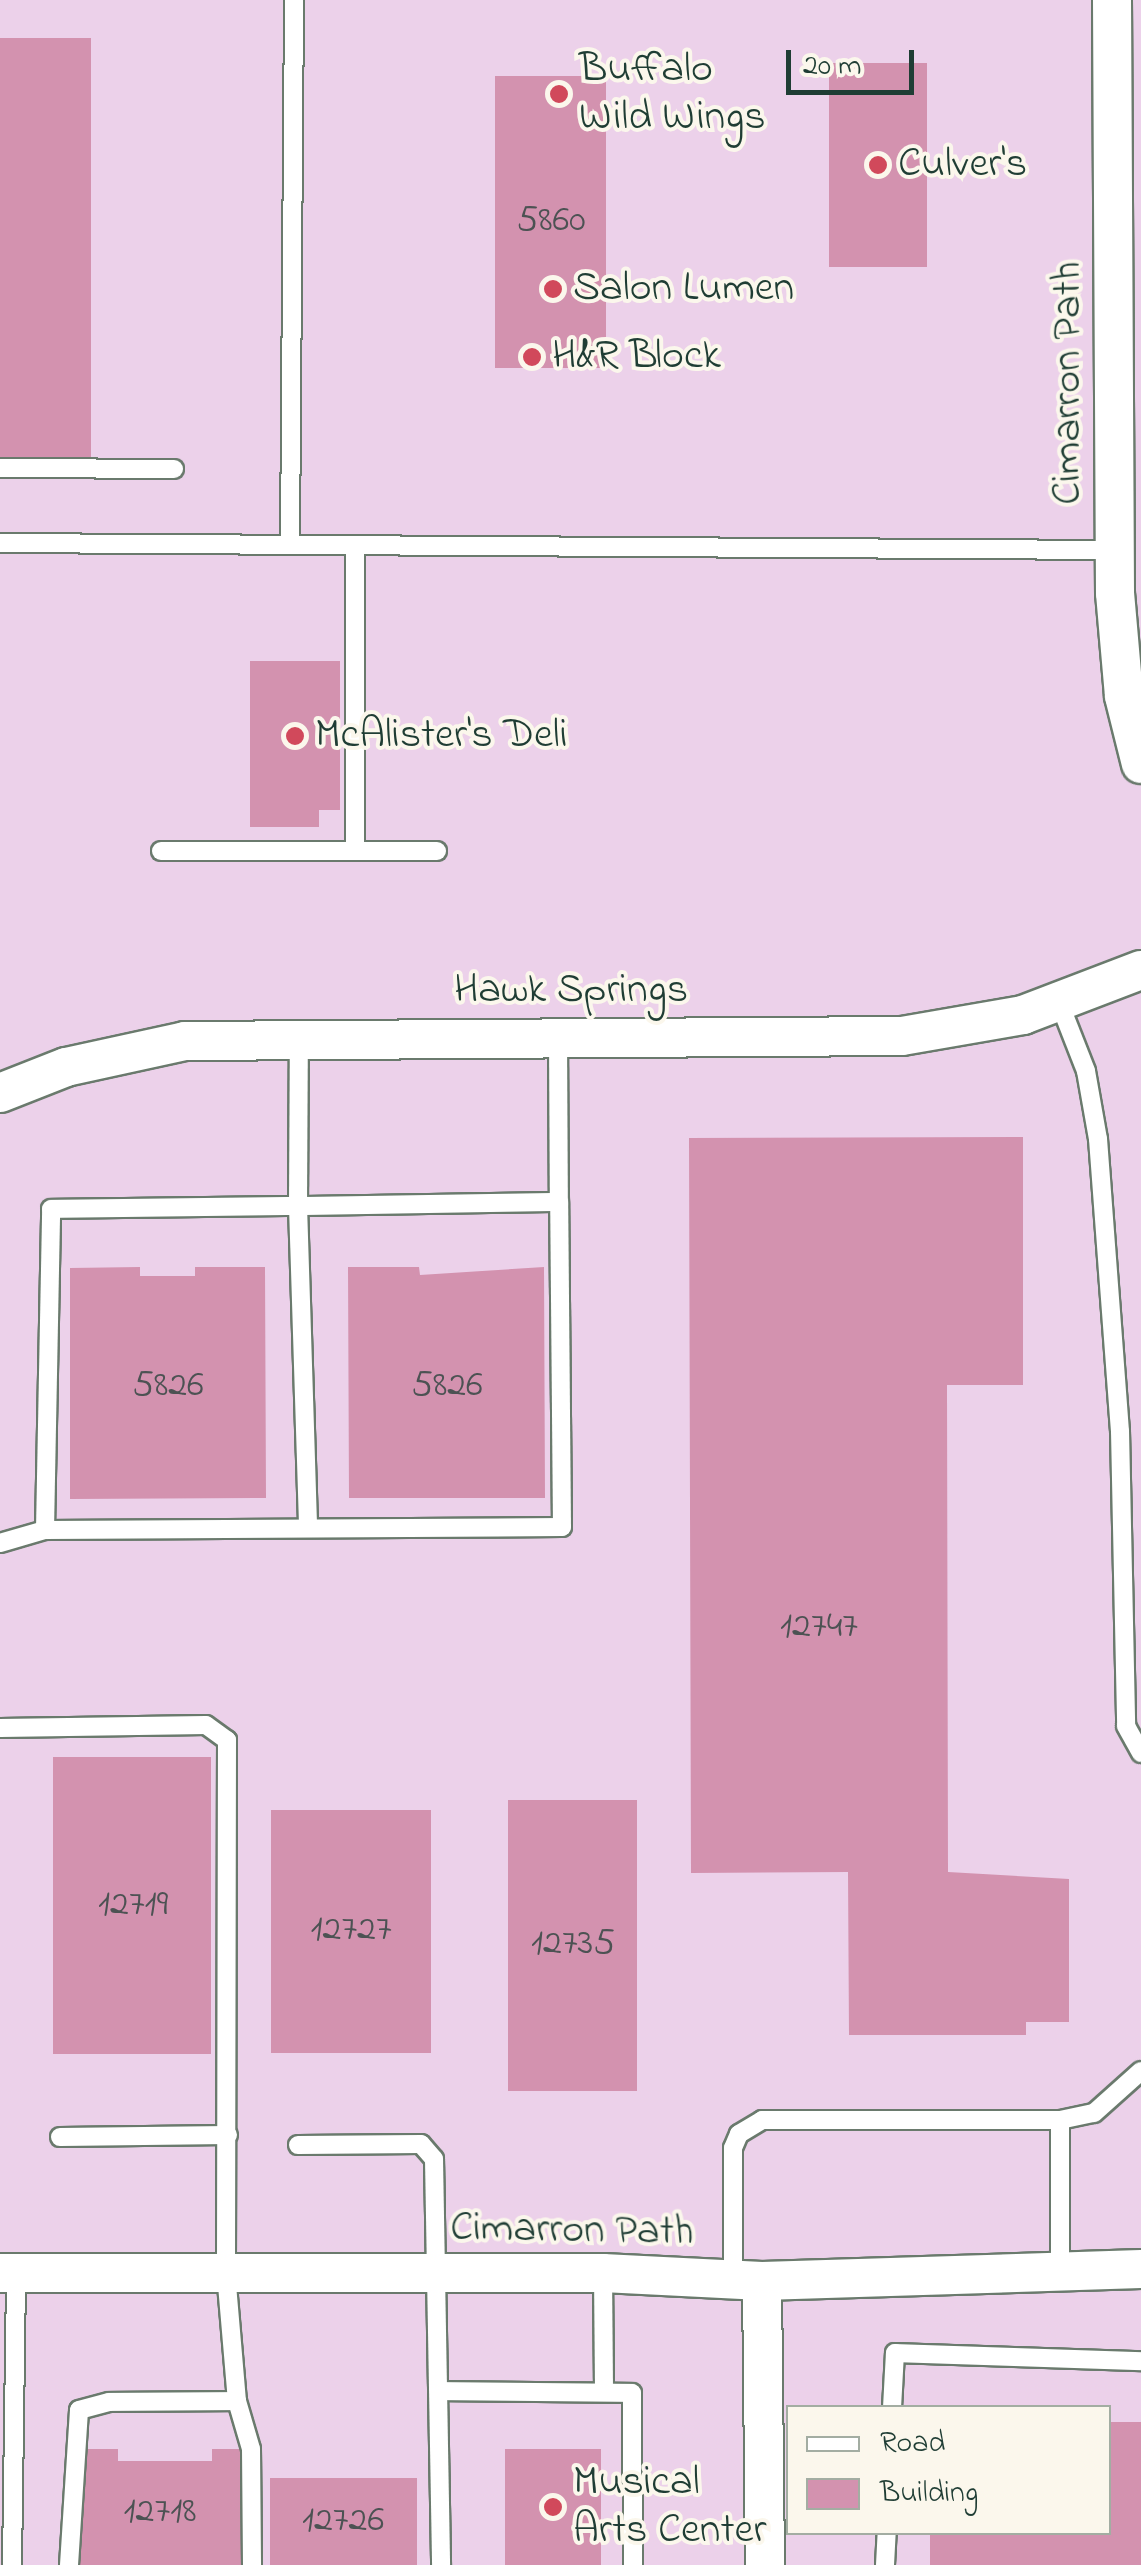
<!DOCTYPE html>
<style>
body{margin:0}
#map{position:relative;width:1141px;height:2565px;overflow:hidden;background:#f6ecd7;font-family:"Indie Flower",sans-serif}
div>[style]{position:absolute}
.built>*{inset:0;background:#ecd1ea}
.building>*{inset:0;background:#d392af;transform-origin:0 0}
.roads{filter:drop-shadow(2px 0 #6a7a6d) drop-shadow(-2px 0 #6a7a6d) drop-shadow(0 2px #6a7a6d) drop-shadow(0 -2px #6a7a6d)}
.lane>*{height:18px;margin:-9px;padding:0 9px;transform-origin:9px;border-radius:9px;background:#fff}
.street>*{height:38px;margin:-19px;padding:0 19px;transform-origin:19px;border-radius:19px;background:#fff}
.dots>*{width:28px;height:28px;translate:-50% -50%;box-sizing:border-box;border:5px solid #fbf7ec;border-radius:50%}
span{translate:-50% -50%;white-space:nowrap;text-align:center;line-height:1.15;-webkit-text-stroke:8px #fbf7ec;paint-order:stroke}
.number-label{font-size:38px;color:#4c5253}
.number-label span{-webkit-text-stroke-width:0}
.poi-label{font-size:42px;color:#1f3d34}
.left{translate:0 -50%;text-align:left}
.street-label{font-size:42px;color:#1f3d34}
.legend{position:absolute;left:786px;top:2405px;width:325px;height:130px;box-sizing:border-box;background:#fbf7ec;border:2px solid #a3ada2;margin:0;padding:12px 18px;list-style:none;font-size:30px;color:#1f3d34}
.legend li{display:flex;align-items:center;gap:20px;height:50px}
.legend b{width:50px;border:2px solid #a3ada2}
.scale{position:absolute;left:786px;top:50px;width:128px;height:45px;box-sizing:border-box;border:5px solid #1f3d34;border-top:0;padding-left:12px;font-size:30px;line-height:35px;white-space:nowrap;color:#1f3d34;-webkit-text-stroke:8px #fbf7ec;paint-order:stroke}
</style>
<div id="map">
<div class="built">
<i style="clip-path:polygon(evenodd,0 0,1141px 0,1141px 2565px,0 2565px,0 0,788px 2408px,1108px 2408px,1108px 2532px,788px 2532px,788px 2408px)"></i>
</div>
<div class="building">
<i style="left:0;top:38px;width:91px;height:419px"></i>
<i style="left:829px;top:63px;width:98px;height:204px"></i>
<i style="left:606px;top:76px;width:292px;height:111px;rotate:90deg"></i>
<i style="clip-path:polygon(250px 661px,340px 661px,340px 810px,319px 810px,319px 827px,250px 827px)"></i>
<i style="clip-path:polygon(1023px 1137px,1023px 1385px,947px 1385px,948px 1872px,1069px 1879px,1069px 2022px,1026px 2022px,1026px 2035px,849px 2035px,848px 1872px,691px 1873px,689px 1138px)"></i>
<i style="clip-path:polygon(140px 1267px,140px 1276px,195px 1276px,195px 1267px,265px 1267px,266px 1498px,70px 1499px,70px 1268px)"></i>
<i style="clip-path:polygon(348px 1267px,419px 1267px,420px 1275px,544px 1267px,545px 1498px,349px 1498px)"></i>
<i style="left:211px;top:1757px;width:297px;height:158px;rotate:90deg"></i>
<i style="left:508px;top:1800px;width:129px;height:291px"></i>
<i style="left:271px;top:1810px;width:160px;height:243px"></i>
<i style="clip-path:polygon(1108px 2422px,1141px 2422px,1141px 2565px,930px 2565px,930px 2532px,1108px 2532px)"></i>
<i style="clip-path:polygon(79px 2449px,118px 2449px,118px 2461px,212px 2461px,212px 2449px,241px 2449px,241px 2565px,80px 2565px)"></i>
<i style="left:505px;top:2449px;width:96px;height:116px"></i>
<i style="left:270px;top:2478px;width:147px;height:87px"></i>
</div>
<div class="roads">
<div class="lane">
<i style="left:0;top:468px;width:174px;rotate:0.3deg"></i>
<i style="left:0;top:543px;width:1115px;rotate:0.36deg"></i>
<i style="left:290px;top:545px;width:545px;rotate:-89.58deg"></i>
<i style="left:161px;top:851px;width:276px"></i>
<i style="left:355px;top:851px;width:306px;rotate:-90deg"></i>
<i style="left:1059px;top:1002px;width:74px;rotate:68.6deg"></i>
<i style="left:1086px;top:1071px;width:69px;rotate:80deg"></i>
<i style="left:1098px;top:1139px;width:293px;rotate:85.7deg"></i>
<i style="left:1120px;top:1431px;width:295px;rotate:88.8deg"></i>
<i style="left:1126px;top:1726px;width:31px;rotate:61deg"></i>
<i style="left:558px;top:1036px;width:166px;rotate:89.7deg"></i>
<i style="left:45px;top:1530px;width:517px;rotate:-0.33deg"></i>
<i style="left:562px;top:1527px;width:325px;rotate:-90.5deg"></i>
<i style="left:559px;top:1202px;width:261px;rotate:179.1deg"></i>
<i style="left:298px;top:1206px;width:321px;rotate:88.2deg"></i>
<i style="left:0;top:1543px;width:47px;rotate:-16.1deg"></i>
<i style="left:45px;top:1530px;width:321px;rotate:-88.9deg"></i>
<i style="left:51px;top:1209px;width:247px;rotate:-0.7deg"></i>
<i style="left:298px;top:1206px;width:168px;rotate:-89.7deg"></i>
<i style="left:0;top:1728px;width:206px;rotate:-0.8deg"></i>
<i style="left:206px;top:1725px;width:26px;rotate:36deg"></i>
<i style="left:227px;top:1740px;width:533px;rotate:90.11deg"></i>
<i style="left:226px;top:2273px;width:128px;rotate:85.1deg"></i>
<i style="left:237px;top:2401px;width:50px;rotate:73.7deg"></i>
<i style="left:251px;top:2449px;width:116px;rotate:89.5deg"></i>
<i style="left:1060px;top:2120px;width:155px;rotate:90deg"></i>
<i style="left:60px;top:2137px;width:168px;rotate:-0.7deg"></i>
<i style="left:298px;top:2145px;width:123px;rotate:-0.5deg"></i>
<i style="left:421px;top:2144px;width:20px;rotate:49deg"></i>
<i style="left:434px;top:2159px;width:406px;rotate:89deg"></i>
<i style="left:603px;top:2273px;width:119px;rotate:89.5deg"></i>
<i style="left:733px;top:2280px;width:132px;rotate:-90deg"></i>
<i style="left:733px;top:2148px;width:15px;rotate:-67deg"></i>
<i style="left:739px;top:2134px;width:27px;rotate:-31deg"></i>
<i style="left:762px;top:2120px;width:298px"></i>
<i style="left:1060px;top:2120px;width:35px;rotate:-12deg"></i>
<i style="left:1094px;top:2113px;width:63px;rotate:-41.8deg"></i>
<i style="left:440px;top:2391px;width:192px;rotate:0.6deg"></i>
<i style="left:632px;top:2393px;width:172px;rotate:89.7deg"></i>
<i style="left:892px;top:2408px;width:55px;rotate:-86.9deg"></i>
<i style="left:895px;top:2353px;width:246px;rotate:1.9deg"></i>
<i style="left:12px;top:2565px;width:292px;rotate:-89.2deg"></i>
<i style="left:69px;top:2565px;width:155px;rotate:-86.3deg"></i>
<i style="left:79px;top:2410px;width:31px;rotate:-15deg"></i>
<i style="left:109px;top:2402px;width:128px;rotate:-0.4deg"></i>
<i style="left:885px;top:2565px;width:33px;rotate:-87deg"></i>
</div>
<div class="street">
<i style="left:1112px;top:0;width:593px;rotate:89.71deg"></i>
<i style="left:1115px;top:593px;width:103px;rotate:85deg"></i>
<i style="left:1124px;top:696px;width:70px;rotate:76deg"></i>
<i style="left:0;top:1093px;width:71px;rotate:-21.5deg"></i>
<i style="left:66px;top:1067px;width:122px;rotate:-12.3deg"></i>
<i style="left:185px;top:1041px;width:717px;rotate:-0.4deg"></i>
<i style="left:902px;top:1036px;width:123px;rotate:-9.8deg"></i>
<i style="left:1023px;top:1015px;width:126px;rotate:-20.9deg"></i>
<i style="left:0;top:2273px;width:603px"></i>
<i style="left:603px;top:2273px;width:159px;rotate:2.9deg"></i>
<i style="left:762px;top:2281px;width:379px;rotate:-1.8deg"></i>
<i style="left:762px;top:2281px;width:284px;rotate:89.4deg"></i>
</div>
</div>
<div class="dots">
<i style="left:559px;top:94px;background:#d1495b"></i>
<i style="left:878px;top:165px;background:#d1495b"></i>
<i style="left:553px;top:289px;background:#d1495b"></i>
<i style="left:532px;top:357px;background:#d1495b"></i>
<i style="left:295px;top:736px;background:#d1495b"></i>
<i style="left:553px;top:2507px;background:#d1495b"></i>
</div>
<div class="number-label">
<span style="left:551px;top:222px">5860</span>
<span style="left:168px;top:1387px">5826</span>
<span style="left:447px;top:1387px">5826</span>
<span style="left:819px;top:1628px">12747</span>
<span style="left:133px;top:1906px">12719</span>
<span style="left:351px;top:1931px">12727</span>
<span style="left:573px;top:1945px">12735</span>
<span style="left:160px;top:2513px">12718</span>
<span style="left:343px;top:2522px">12726</span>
</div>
<div class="poi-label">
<span class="left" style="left:579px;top:94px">Buffalo<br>Wild Wings</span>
<span class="left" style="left:898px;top:165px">Culver's</span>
<span class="left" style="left:573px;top:289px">Salon Lumen</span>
<span class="left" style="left:552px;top:357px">H&amp;R Block</span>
<span class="left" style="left:315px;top:736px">McAlister's Deli</span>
<span class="left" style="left:573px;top:2507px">Musical<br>Arts Center</span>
</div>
<div class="street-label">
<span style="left:1069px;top:383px;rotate:-90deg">Cimarron Path</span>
<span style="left:571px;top:991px">Hawk Springs</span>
<span style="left:572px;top:2231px;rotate:1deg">Cimarron Path</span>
</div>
<ul class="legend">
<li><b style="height:12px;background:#fff"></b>Road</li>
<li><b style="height:28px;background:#d392af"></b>Building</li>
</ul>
<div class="scale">20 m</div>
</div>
